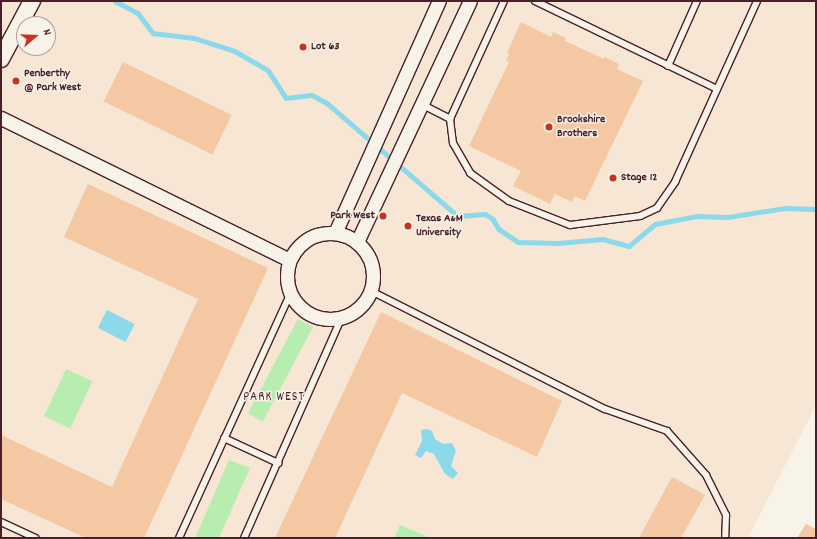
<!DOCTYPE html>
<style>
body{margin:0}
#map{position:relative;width:817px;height:539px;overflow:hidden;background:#f7f3e8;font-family:Dekko,sans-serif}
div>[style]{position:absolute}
.built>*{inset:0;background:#f6e6d3}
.green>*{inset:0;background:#b7eeb0;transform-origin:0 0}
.water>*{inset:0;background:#8cd9eb;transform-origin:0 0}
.stream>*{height:4.5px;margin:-2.25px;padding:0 2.25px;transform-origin:2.25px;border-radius:2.25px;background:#8cd9eb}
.building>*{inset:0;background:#f3c8a2;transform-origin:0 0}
.roads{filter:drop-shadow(1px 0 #4a1f2b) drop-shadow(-1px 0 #4a1f2b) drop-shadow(0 1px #4a1f2b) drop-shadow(0 -1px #4a1f2b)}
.service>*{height:6px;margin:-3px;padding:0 3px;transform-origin:3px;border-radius:3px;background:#f7f3e8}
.minor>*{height:13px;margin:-6.5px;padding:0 6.5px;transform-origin:6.5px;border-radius:6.5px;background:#f7f3e8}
.minor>.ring{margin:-6.5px;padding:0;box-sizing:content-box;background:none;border:13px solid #f7f3e8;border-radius:50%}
.tertiary>*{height:16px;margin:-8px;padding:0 8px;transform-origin:8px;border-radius:8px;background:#f7f3e8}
.dots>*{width:11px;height:11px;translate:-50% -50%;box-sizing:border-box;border:2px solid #f7f3e8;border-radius:50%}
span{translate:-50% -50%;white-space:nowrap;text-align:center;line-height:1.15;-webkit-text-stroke:3px #f7f3e8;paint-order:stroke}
.poi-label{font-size:12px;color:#4a1f2b;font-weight:700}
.left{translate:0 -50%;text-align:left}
.right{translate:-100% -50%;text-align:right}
.neighbourhood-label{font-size:13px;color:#4a1f2b;letter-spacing:1px}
.frame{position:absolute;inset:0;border:2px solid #4a1f2b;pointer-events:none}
.north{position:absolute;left:16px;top:16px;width:40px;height:40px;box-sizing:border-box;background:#f7f3e8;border:1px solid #b29e9c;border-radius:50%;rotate:71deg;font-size:11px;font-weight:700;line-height:16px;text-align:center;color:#4a1f2b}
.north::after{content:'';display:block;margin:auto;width:14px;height:18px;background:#c8321e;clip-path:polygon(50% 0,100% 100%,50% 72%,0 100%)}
</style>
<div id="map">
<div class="built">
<i style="clip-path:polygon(evenodd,1px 1px,816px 1px,816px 405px,748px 538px,1px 538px,1px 1px,24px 24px,48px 24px,48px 48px,24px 48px,24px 24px)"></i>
</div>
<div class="green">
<i style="left:298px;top:319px;width:17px;height:107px;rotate:28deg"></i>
<i style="left:66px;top:369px;width:29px;height:52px;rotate:25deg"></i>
<i style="clip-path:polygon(229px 460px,250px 468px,219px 538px,195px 538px)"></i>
<i style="clip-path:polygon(400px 525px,426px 536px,425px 538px,394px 538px)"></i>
</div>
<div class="water">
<i style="left:107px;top:310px;width:31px;height:20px;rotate:27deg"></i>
<i style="clip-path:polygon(427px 429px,432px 431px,435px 439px,443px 444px,452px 443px,456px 451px,451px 466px,458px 473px,453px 479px,445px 474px,434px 454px,426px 451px,421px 458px,415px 455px,422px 441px,421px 430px)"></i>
</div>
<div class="stream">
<i style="left:115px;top:1px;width:26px;rotate:28deg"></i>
<i style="left:138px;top:13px;width:25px;rotate:53deg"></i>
<i style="left:153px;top:33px;width:41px;rotate:7deg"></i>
<i style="left:194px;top:38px;width:43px;rotate:17.6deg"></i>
<i style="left:235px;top:51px;width:38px;rotate:30deg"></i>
<i style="left:268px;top:70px;width:33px;rotate:57deg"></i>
<i style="left:286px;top:98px;width:26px;rotate:-7deg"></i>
<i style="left:312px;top:95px;width:17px;rotate:28deg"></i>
<i style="left:327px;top:103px;width:173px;rotate:40.8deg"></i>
<i style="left:458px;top:216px;width:27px;rotate:-4deg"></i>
<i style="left:485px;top:214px;width:9px;rotate:32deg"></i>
<i style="left:493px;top:219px;width:12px;rotate:59deg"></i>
<i style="left:499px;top:229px;width:23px;rotate:34deg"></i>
<i style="left:518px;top:242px;width:40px;rotate:1.4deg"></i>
<i style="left:558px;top:243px;width:45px;rotate:-5.1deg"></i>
<i style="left:603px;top:239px;width:27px;rotate:15deg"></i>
<i style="left:629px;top:246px;width:34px;rotate:-40deg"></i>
<i style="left:655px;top:224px;width:43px;rotate:-10.8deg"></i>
<i style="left:697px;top:216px;width:31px;rotate:2deg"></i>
<i style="left:728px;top:217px;width:58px;rotate:-9deg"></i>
<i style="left:785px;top:208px;width:31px;rotate:2deg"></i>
</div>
<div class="building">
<i style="clip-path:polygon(521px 22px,551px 37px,553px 32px,566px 38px,565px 41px,604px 59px,605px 57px,619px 64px,617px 69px,643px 81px,585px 201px,575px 196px,572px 202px,555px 194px,550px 204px,513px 186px,521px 171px,469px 146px,509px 62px,506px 61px,509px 54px,507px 53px)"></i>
<i style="left:123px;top:62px;width:121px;height:44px;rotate:26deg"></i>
<i style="clip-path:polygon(88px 184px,268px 268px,144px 538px,86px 538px,1px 499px,1px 435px,112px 487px,198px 299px,64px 237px)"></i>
<i style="clip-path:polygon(381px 312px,562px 401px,537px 457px,402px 393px,335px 538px,275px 538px)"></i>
<i style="clip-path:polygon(672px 477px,705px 495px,681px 538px,639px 538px)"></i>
<i style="clip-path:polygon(806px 524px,816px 529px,816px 538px,797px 538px)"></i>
</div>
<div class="roads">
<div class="service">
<i style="left:504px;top:1px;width:130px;rotate:114.6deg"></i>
<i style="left:450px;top:119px;width:24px;rotate:83deg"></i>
<i style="left:453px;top:143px;width:34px;rotate:60deg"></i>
<i style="left:470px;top:173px;width:48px;rotate:35.7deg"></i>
<i style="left:509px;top:201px;width:66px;rotate:21.5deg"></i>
<i style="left:570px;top:225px;width:71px;rotate:-7.3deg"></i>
<i style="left:640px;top:216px;width:19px;rotate:-25deg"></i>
<i style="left:657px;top:208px;width:32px;rotate:-55deg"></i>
<i style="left:675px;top:182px;width:199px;rotate:-65.6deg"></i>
<i style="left:535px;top:1px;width:202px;rotate:25.8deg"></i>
<i style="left:668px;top:66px;width:71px;rotate:-66deg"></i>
<i style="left:421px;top:104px;width:33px;rotate:27deg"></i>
<i style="left:371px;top:291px;width:262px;rotate:26.8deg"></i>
<i style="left:605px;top:409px;width:66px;rotate:19.5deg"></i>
<i style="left:667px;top:431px;width:59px;rotate:48.4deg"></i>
<i style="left:706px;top:475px;width:45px;rotate:63.4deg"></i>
<i style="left:726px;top:515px;width:23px;rotate:92deg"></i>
<i style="left:224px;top:438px;width:60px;rotate:24.8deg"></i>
<i style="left:1px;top:522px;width:38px;rotate:25deg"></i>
<i style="left:179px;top:538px;width:268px;rotate:-65.5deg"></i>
<i style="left:244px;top:538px;width:240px;rotate:-66.1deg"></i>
</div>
<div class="minor">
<i style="left:1px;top:118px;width:321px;rotate:26.2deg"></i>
<i class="ring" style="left:287px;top:233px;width:73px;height:73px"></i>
<i style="left:335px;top:233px;width:254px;rotate:-65.9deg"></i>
<i style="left:357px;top:242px;width:266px;rotate:-64.9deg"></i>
</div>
<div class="tertiary">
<i style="left:1px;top:59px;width:66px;rotate:-61.9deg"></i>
</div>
</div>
<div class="dots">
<i style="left:303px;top:47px;background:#c8321e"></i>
<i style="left:16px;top:81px;background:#c8321e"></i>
<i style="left:549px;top:127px;background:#c8321e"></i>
<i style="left:613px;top:178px;background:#c8321e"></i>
<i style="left:383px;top:216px;background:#c8321e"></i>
<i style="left:408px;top:226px;background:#c8321e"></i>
</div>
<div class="poi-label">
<span class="left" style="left:311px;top:47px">Lot 63</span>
<span class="left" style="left:24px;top:81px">Penberthy<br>@ Park West</span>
<span class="left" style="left:557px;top:127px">Brookshire<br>Brothers</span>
<span class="left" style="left:621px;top:178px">Stage 12</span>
<span class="right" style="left:375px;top:216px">Park West</span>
<span class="left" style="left:416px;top:226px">Texas A&amp;M<br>University</span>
</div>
<div class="neighbourhood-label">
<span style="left:274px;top:398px">PARK WEST</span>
</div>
<div class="frame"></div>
<div class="north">N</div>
</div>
